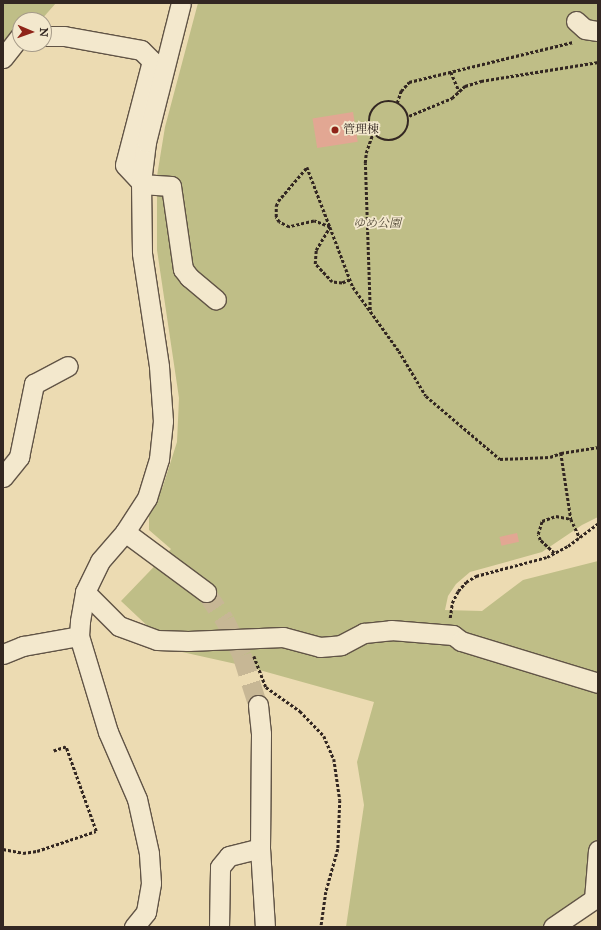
<!DOCTYPE html>
<meta charset="utf-8">
<style>
body{margin:0}
#map{position:relative;width:601px;height:930px;overflow:hidden;background:#ecdbb2;font-family:"IM FELL Great Primer","Noto Serif JP",serif}
div>[style]{position:absolute}
.green>*{inset:0;background:#bfbe87}
.building>*{inset:0;background:#e2a793;transform-origin:0 0}
.minor-tunnel>*{height:19px;margin-top:-9.5px;transform-origin:0;background:repeating-linear-gradient(90deg,#c7b795 0 19px,transparent 0 29px)}
.path>*{height:2.5px;margin-top:-1.25px;transform-origin:0;background:repeating-linear-gradient(90deg,#332722 0 3px,transparent 0 5px)}
.path>.ring{margin:-1.25px;padding:0;box-sizing:content-box;background:none;border:2.5px solid #332722;border-radius:50%}
.roads{filter:drop-shadow(1px 0 #615446) drop-shadow(-1px 0 #615446) drop-shadow(0 1px #615446) drop-shadow(0 -1px #615446)}
.minor>*{height:19px;margin:-9.5px;padding:0 9.5px;transform-origin:9.5px;border-radius:9.5px;background:#f3e8cd}
.dots>*{width:11px;height:11px;translate:-50% -50%;box-sizing:border-box;border:2px solid #f3e8cd;border-radius:50%}
span{translate:-50% -50%;white-space:nowrap;text-align:center;line-height:1.15;-webkit-text-stroke:3.5px #f3e8cd;paint-order:stroke}
.poi-label{font-size:12px;color:#332722}
.left{translate:0 -50%;text-align:left}
.park-label{font-size:12px;color:#564d3b;font-style:italic}
.frame{position:absolute;inset:0;border:4px solid #332722;pointer-events:none}
.north{position:absolute;left:12px;top:12px;width:40px;height:40px;box-sizing:border-box;background:#f3e8cd;border:1px solid #a69b89;border-radius:50%;rotate:92deg;font-size:11px;font-weight:700;line-height:16px;text-align:center;color:#332722}
.north::after{content:'';display:block;margin:auto;width:14px;height:18px;background:#8f2418;clip-path:polygon(50% 0,100% 100%,50% 72%,0 100%)}
</style>
<div id="map">
<div class="green">
<i style="clip-path:polygon(3px 3px,56px 3px,41px 20px,20px 20px,20px 44px,3px 64px)"></i>
<i style="clip-path:polygon(198px 3px,598px 3px,598px 517px,582px 525px,542px 552px,470px 572px,456px 584px,448px 596px,445px 610px,482px 611px,523px 580px,598px 561px,598px 877px,570px 927px,346px 927px,364px 805px,357px 762px,374px 702px,245px 666px,173px 650px,121px 601px,171px 549px,149px 530px,149px 515px,163px 486px,177px 442px,179px 398px,157px 250px,157px 176px,165px 127px)"></i>
</div>
<div class="building">
<i style="left:353px;top:112px;width:30px;height:41px;rotate:81deg"></i>
<i style="left:517px;top:533px;width:9px;height:18px;rotate:77deg"></i>
</div>
<div class="minor-tunnel">
<i style="left:206px;top:592px;width:34px;rotate:56deg"></i>
<i style="left:225px;top:620px;width:39px;rotate:64deg"></i>
<i style="left:242px;top:655px;width:52px;rotate:72.3deg"></i>
</div>
<div class="path">
<i style="left:451px;top:72px;width:21px;rotate:67deg"></i>
<i class="ring" style="left:369px;top:101px;width:37.5px;height:37.5px"></i>
<i style="left:397px;top:103px;width:13px;rotate:-72deg"></i>
<i style="left:401px;top:91px;width:12px;rotate:-48deg"></i>
<i style="left:409px;top:82px;width:169px;rotate:-13.7deg"></i>
<i style="left:409px;top:116px;width:47px;rotate:-22.7deg"></i>
<i style="left:452px;top:98px;width:18px;rotate:-43deg"></i>
<i style="left:465px;top:86px;width:17px;rotate:-17deg"></i>
<i style="left:481px;top:81px;width:119px;rotate:-9.2deg"></i>
<i style="left:350px;top:280px;width:9px;rotate:159deg"></i>
<i style="left:342px;top:283px;width:10px;rotate:-174deg"></i>
<i style="left:332px;top:282px;width:25px;rotate:-133deg"></i>
<i style="left:315px;top:264px;width:14px;rotate:-86deg"></i>
<i style="left:316px;top:250px;width:27px;rotate:-59deg"></i>
<i style="left:330px;top:227px;width:17px;rotate:-159deg"></i>
<i style="left:314px;top:221px;width:26px;rotate:167deg"></i>
<i style="left:289px;top:227px;width:11px;rotate:-153deg"></i>
<i style="left:279px;top:222px;width:6px;rotate:-121deg"></i>
<i style="left:276px;top:217px;width:11px;rotate:-90deg"></i>
<i style="left:276px;top:206px;width:5px;rotate:-68deg"></i>
<i style="left:278px;top:201px;width:45px;rotate:-49.5deg"></i>
<i style="left:307px;top:167px;width:64px;rotate:69deg"></i>
<i style="left:330px;top:227px;width:45px;rotate:69.1deg"></i>
<i style="left:346px;top:269px;width:19px;rotate:69deg"></i>
<i style="left:353px;top:287px;width:79px;rotate:54.3deg"></i>
<i style="left:399px;top:351px;width:52px;rotate:59deg"></i>
<i style="left:426px;top:396px;width:97px;rotate:40.4deg"></i>
<i style="left:500px;top:459px;width:50px;rotate:-2.3deg"></i>
<i style="left:550px;top:457px;width:12px;rotate:-20deg"></i>
<i style="left:561px;top:453px;width:37px;rotate:-9deg"></i>
<i style="left:370px;top:310px;width:147px;rotate:-91.9deg"></i>
<i style="left:365px;top:163px;width:10px;rotate:-84deg"></i>
<i style="left:366px;top:153px;width:21px;rotate:-71deg"></i>
<i style="left:561px;top:453px;width:67px;rotate:81.4deg"></i>
<i style="left:571px;top:519px;width:21px;rotate:65deg"></i>
<i style="left:554px;top:553px;width:19px;rotate:-137deg"></i>
<i style="left:540px;top:540px;width:6px;rotate:-108deg"></i>
<i style="left:538px;top:534px;width:14px;rotate:-73deg"></i>
<i style="left:542px;top:521px;width:15px;rotate:-20deg"></i>
<i style="left:556px;top:516px;width:15px;rotate:11deg"></i>
<i style="left:450px;top:618px;width:15px;rotate:-82deg"></i>
<i style="left:452px;top:603px;width:13px;rotate:-63deg"></i>
<i style="left:458px;top:591px;width:12px;rotate:-48deg"></i>
<i style="left:466px;top:582px;width:12px;rotate:-31deg"></i>
<i style="left:476px;top:576px;width:73px;rotate:-15deg"></i>
<i style="left:547px;top:557px;width:24px;rotate:-28deg"></i>
<i style="left:568px;top:546px;width:38px;rotate:-37deg"></i>
<i style="left:254px;top:656px;width:33px;rotate:69deg"></i>
<i style="left:266px;top:687px;width:42px;rotate:35.2deg"></i>
<i style="left:300px;top:711px;width:35px;rotate:46deg"></i>
<i style="left:324px;top:736px;width:25px;rotate:67deg"></i>
<i style="left:334px;top:759px;width:41px;rotate:81.7deg"></i>
<i style="left:340px;top:800px;width:49px;rotate:92.3deg"></i>
<i style="left:338px;top:849px;width:45px;rotate:105.6deg"></i>
<i style="left:326px;top:892px;width:35px;rotate:98deg"></i>
<i style="left:3px;top:849px;width:20px;rotate:11deg"></i>
<i style="left:23px;top:853px;width:14px;rotate:-8deg"></i>
<i style="left:37px;top:851px;width:62px;rotate:-18.7deg"></i>
<i style="left:96px;top:831px;width:89px;rotate:-109.7deg"></i>
<i style="left:66px;top:747px;width:13px;rotate:162deg"></i>
</div>
<div class="roads">
<div class="minor">
<i style="left:576px;top:21px;width:12px;rotate:42deg"></i>
<i style="left:585px;top:29px;width:13px;rotate:9deg"></i>
<i style="left:44px;top:36px;width:20px"></i>
<i style="left:64px;top:36px;width:78px;rotate:10.3deg"></i>
<i style="left:141px;top:50px;width:16px;rotate:45deg"></i>
<i style="left:152px;top:61px;width:107px;rotate:104.6deg"></i>
<i style="left:125px;top:165px;width:23px;rotate:47deg"></i>
<i style="left:3px;top:58px;width:28px;rotate:-52deg"></i>
<i style="left:141px;top:184px;width:30px;rotate:4deg"></i>
<i style="left:171px;top:186px;width:84px;rotate:81.8deg"></i>
<i style="left:183px;top:269px;width:10px;rotate:53deg"></i>
<i style="left:189px;top:277px;width:35px;rotate:40deg"></i>
<i style="left:3px;top:477px;width:26px;rotate:-51deg"></i>
<i style="left:19px;top:457px;width:75px;rotate:-78.4deg"></i>
<i style="left:34px;top:384px;width:38px;rotate:-28deg"></i>
<i style="left:125px;top:532px;width:101px;rotate:36.5deg"></i>
<i style="left:85px;top:592px;width:48px;rotate:45deg"></i>
<i style="left:119px;top:626px;width:40px;rotate:20.2deg"></i>
<i style="left:157px;top:640px;width:31px;rotate:2deg"></i>
<i style="left:188px;top:641px;width:95px;rotate:-2.4deg"></i>
<i style="left:283px;top:637px;width:38px;rotate:15deg"></i>
<i style="left:320px;top:647px;width:21px;rotate:-5deg"></i>
<i style="left:341px;top:645px;width:26px;rotate:-28deg"></i>
<i style="left:364px;top:633px;width:27px;rotate:-6deg"></i>
<i style="left:391px;top:630px;width:62px;rotate:4.6deg"></i>
<i style="left:453px;top:635px;width:10px;rotate:37deg"></i>
<i style="left:461px;top:641px;width:143px;rotate:17deg"></i>
<i style="left:3px;top:654px;width:22px;rotate:-22deg"></i>
<i style="left:23px;top:646px;width:57px;rotate:-10.1deg"></i>
<i style="left:258px;top:705px;width:29px;rotate:84deg"></i>
<i style="left:261px;top:734px;width:114px;rotate:90.5deg"></i>
<i style="left:260px;top:848px;width:79px;rotate:86.4deg"></i>
<i style="left:134px;top:927px;width:19px;rotate:-51deg"></i>
<i style="left:146px;top:912px;width:29px;rotate:-80deg"></i>
<i style="left:151px;top:883px;width:30px;rotate:-94deg"></i>
<i style="left:149px;top:853px;width:55px;rotate:-102.5deg"></i>
<i style="left:137px;top:799px;width:73px;rotate:-113.4deg"></i>
<i style="left:108px;top:732px;width:100px;rotate:-106.8deg"></i>
<i style="left:79px;top:636px;width:15px;rotate:-86deg"></i>
<i style="left:80px;top:621px;width:29px;rotate:-80deg"></i>
<i style="left:85px;top:592px;width:34px;rotate:-64deg"></i>
<i style="left:100px;top:561px;width:38px;rotate:-49deg"></i>
<i style="left:125px;top:532px;width:40px;rotate:-57.1deg"></i>
<i style="left:147px;top:498px;width:41px;rotate:-72.9deg"></i>
<i style="left:159px;top:459px;width:38px;rotate:-84deg"></i>
<i style="left:163px;top:421px;width:55px;rotate:-94.2deg"></i>
<i style="left:159px;top:366px;width:114px;rotate:-98.6deg"></i>
<i style="left:142px;top:253px;width:71px;rotate:-90.8deg"></i>
<i style="left:141px;top:182px;width:40px;rotate:-82.9deg"></i>
<i style="left:146px;top:142px;width:143px;rotate:-75.9deg"></i>
<i style="left:219px;top:927px;width:60px;rotate:-89deg"></i>
<i style="left:220px;top:867px;width:14px;rotate:-51deg"></i>
<i style="left:229px;top:856px;width:32px;rotate:-14deg"></i>
<i style="left:553px;top:927px;width:50px;rotate:-34.3deg"></i>
<i style="left:594px;top:899px;width:49px;rotate:-85.3deg"></i>
</div>
</div>
<div class="dots">
<i style="left:335px;top:130px;background:#8f2418"></i>
</div>
<div class="poi-label">
<span class="left" style="left:343px;top:130px">管理棟</span>
</div>
<div class="park-label">
<span style="left:377px;top:224px">ゆめ公園</span>
</div>
<div class="frame"></div>
<div class="north">N</div>
</div>
